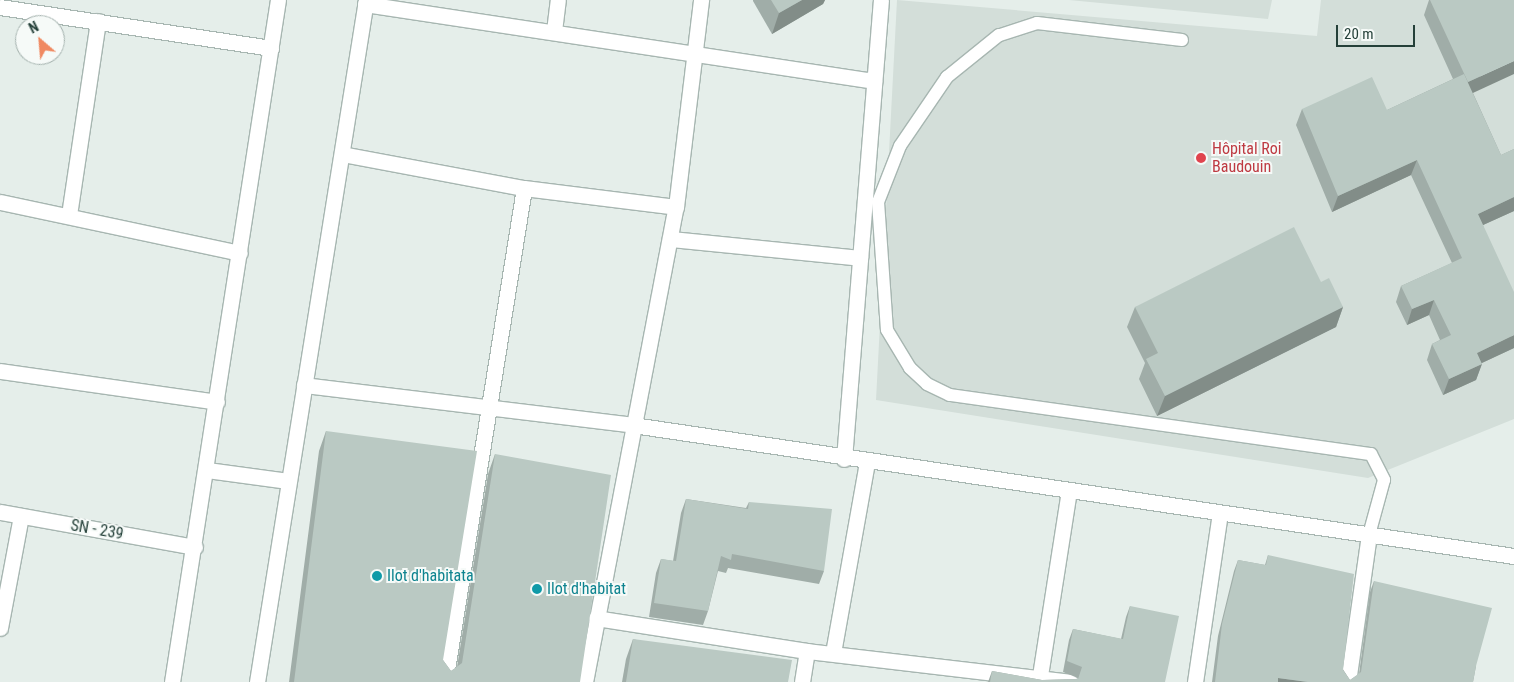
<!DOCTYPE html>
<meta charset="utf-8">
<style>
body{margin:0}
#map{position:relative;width:1514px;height:682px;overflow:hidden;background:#e5eeea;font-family:"Roboto Condensed",sans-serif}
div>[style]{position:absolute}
.built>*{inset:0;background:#d3ded9}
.roads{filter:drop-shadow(1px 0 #a7b6b1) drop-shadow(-1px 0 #a7b6b1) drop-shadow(0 1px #a7b6b1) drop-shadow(0 -1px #a7b6b1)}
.service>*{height:12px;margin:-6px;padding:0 6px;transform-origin:6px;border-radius:6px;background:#fff}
.minor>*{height:15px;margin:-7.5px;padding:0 7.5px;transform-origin:7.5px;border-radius:7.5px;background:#fff}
.tertiary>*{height:15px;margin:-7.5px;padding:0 7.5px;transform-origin:7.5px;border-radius:7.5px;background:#fff}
.wall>*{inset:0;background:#a0ada8}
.shaded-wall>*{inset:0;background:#828d88}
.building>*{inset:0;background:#bac9c3}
.dots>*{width:14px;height:14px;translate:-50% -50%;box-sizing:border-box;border:2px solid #f6faf8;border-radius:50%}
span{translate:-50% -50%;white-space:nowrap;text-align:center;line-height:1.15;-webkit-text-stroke:4px #f6faf8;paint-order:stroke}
.health-label{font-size:16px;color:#be3a42}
.left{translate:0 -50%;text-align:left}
.street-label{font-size:16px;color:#244039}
.culture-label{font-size:16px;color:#0d838f}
.north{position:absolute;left:15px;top:15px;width:50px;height:50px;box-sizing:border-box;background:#f6faf8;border:1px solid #a2b0ac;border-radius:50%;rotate:333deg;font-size:14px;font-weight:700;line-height:20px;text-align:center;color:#244039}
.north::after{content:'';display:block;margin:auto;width:18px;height:22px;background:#f08961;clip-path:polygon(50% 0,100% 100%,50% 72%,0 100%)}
.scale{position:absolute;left:1336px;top:25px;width:79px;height:22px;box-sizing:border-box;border:2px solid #244039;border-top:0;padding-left:6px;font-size:15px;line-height:18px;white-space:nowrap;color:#244039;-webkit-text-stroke:4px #f6faf8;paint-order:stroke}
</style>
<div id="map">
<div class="built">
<i style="clip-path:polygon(897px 0,1317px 36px,1321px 0,1514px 0,1514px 419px,1368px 478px,876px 400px)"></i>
<i style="clip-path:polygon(1069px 0,1272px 0,1268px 19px)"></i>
</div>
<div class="roads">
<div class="service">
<i style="left:1182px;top:40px;width:146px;rotate:-173.3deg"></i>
<i style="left:1037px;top:23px;width:40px;rotate:162deg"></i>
<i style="left:999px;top:35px;width:67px;rotate:141.1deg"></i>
<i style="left:947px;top:77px;width:83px;rotate:124.3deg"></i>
<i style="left:900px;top:146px;width:60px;rotate:111.4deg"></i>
<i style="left:878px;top:202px;width:128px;rotate:86deg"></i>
<i style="left:887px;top:330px;width:44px;rotate:58.8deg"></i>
<i style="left:910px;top:368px;width:23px;rotate:43deg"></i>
<i style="left:927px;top:384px;width:25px;rotate:26deg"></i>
<i style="left:950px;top:395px;width:425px;rotate:8deg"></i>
<i style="left:1371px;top:454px;width:29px;rotate:63deg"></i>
<i style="left:1384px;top:480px;width:57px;rotate:105.3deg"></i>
</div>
<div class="minor">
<i style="left:365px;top:4px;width:515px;rotate:8.6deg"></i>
<i style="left:0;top:7px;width:274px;rotate:8.6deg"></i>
<i style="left:554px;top:31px;width:31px;rotate:-83deg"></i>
<i style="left:342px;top:154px;width:185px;rotate:10.6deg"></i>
<i style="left:524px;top:188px;width:153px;rotate:7.1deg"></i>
<i style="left:0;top:202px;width:245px;rotate:12deg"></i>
<i style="left:69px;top:215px;width:196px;rotate:-81.5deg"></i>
<i style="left:671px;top:239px;width:190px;rotate:5.7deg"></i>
<i style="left:0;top:371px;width:219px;rotate:8.1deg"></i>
<i style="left:304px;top:385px;width:331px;rotate:6.9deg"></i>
<i style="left:633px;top:425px;width:891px;rotate:8.46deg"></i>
<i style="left:844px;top:459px;width:460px;rotate:-85.4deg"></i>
<i style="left:0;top:512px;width:198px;rotate:10.2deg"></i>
<i style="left:596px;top:618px;width:214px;rotate:8.9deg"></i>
<i style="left:807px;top:651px;width:265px;rotate:6.7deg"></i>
<i style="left:0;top:628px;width:114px;rotate:-79.4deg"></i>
<i style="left:833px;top:653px;width:194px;rotate:-79.9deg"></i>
<i style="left:445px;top:682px;width:500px;rotate:-80.91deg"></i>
<i style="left:585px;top:682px;width:484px;rotate:-79.2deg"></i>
<i style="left:676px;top:207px;width:209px;rotate:-83.1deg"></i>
<i style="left:802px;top:682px;width:31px;rotate:-81deg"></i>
<i style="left:1039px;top:682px;width:193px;rotate:-81.1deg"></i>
<i style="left:1195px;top:682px;width:171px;rotate:-81.6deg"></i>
<i style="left:1348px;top:682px;width:148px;rotate:-81.9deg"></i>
</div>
<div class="tertiary">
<i style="left:207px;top:470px;width:82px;rotate:7.7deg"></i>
<i style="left:172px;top:682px;width:690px;rotate:-81.17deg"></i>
<i style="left:257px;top:682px;width:691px;rotate:-80.92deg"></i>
</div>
</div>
<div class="wall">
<i style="clip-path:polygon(753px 0,825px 0,823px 4px,772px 34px,753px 1px)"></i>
<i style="clip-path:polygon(1429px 0,1514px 0,1473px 93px,1501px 155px,1514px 149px,1514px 211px,1483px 225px,1514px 348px,1482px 363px,1476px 380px,1443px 395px,1427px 360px,1432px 344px,1440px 340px,1429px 315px,1407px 325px,1396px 302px,1401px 286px,1452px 263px,1411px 175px,1332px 212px,1296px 125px,1302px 109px,1387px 110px,1453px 79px,1424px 15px)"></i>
<i style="clip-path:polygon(1321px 282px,1343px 307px,1336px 327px,1157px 416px,1139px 379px,1145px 363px,1127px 327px,1135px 307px)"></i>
<i style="clip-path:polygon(326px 431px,443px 660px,451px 671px,457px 667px,488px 474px,495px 454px,580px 682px,289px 682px,319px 451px)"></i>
<i style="clip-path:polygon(686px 499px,746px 508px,749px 502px,824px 571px,819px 584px,728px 568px,726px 573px,718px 571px,708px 611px,703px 625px,649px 617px,656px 573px,661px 559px,673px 561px,681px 513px)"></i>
<i style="clip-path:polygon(1268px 555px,1350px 680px,1359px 674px,1370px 592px,1374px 581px,1476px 666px,1473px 682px,1212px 682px,1218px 636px,1234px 571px,1238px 560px,1265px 565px)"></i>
<i style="clip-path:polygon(1130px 606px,1165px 682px,988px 682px,992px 671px,1042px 680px,1078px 679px,1078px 678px,1063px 672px,1069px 640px,1073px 629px,1121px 639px,1126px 617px)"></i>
<i style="clip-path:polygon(633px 639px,788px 682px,622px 682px,626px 659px)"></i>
</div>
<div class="shaded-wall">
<i style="clip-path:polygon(802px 0,825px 0,823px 4px,772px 34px,779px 13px)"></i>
<i style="clip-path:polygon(1514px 61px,1514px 74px,1462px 98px,1468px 82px)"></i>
<i style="clip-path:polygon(1417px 160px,1411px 175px,1332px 212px,1338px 196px)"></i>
<i style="clip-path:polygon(1514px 197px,1514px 211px,1472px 230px,1478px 214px)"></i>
<i style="clip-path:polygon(1434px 300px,1429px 315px,1407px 325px,1412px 309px)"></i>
<i style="clip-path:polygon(1343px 307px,1336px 327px,1157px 416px,1165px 396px)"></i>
<i style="clip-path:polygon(1514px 335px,1514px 348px,1471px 368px,1477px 353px)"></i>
<i style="clip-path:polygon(1482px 364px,1476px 380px,1443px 395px,1449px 379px)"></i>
<i style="clip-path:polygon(1278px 678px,1308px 682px,1277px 682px)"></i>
</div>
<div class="building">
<i style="clip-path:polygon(771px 0,802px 0,779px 13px)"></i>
<i style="clip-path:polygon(1430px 0,1514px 0,1514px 61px,1468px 82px)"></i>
<i style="clip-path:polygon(1464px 74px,1501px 155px,1514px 149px,1514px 197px,1478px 214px,1514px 292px,1514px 335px,1477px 353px,1482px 364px,1449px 379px,1432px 344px,1451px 335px,1434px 300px,1412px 309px,1401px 286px,1462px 258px,1417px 160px,1338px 196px,1302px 109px,1372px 77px,1387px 110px)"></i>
<i style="clip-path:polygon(1294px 227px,1321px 282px,1329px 278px,1343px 307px,1165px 396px,1146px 359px,1158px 353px,1135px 307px)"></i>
<i style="clip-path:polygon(326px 431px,477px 451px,443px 660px,451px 671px,462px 663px,495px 454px,611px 475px,580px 682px,294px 682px)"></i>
<i style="clip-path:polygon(686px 499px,748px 509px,749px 502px,832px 509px,824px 571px,732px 554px,731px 560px,721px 556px,708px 611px,654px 603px,661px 559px,676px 561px)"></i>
<i style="clip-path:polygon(1268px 555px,1354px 574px,1343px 670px,1350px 680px,1361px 672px,1374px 581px,1492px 608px,1476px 666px,1473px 682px,1308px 682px,1278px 678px,1278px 682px,1215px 682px,1222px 624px,1238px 560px,1266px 565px)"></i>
<i style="clip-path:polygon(1130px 606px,1179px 616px,1165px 682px,990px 682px,992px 671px,1042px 680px,1078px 679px,1082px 667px,1067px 661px,1073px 629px,1123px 639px)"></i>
<i style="clip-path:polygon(633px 639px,792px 660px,788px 682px,626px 682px)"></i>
</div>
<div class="dots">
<i style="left:1201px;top:158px;background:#e0444e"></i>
<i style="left:377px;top:576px;background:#0f9aa8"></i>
<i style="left:537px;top:589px;background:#0f9aa8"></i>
</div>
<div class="health-label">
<span class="left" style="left:1212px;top:158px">Hôpital Roi<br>Baudouin</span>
</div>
<div class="street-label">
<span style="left:97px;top:530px;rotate:10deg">SN - 239</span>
</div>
<div class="culture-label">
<span class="left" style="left:387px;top:576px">Ilot d'habitata</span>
<span class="left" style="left:547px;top:589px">Ilot d'habitat</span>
</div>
<div class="north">N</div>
<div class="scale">20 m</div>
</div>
